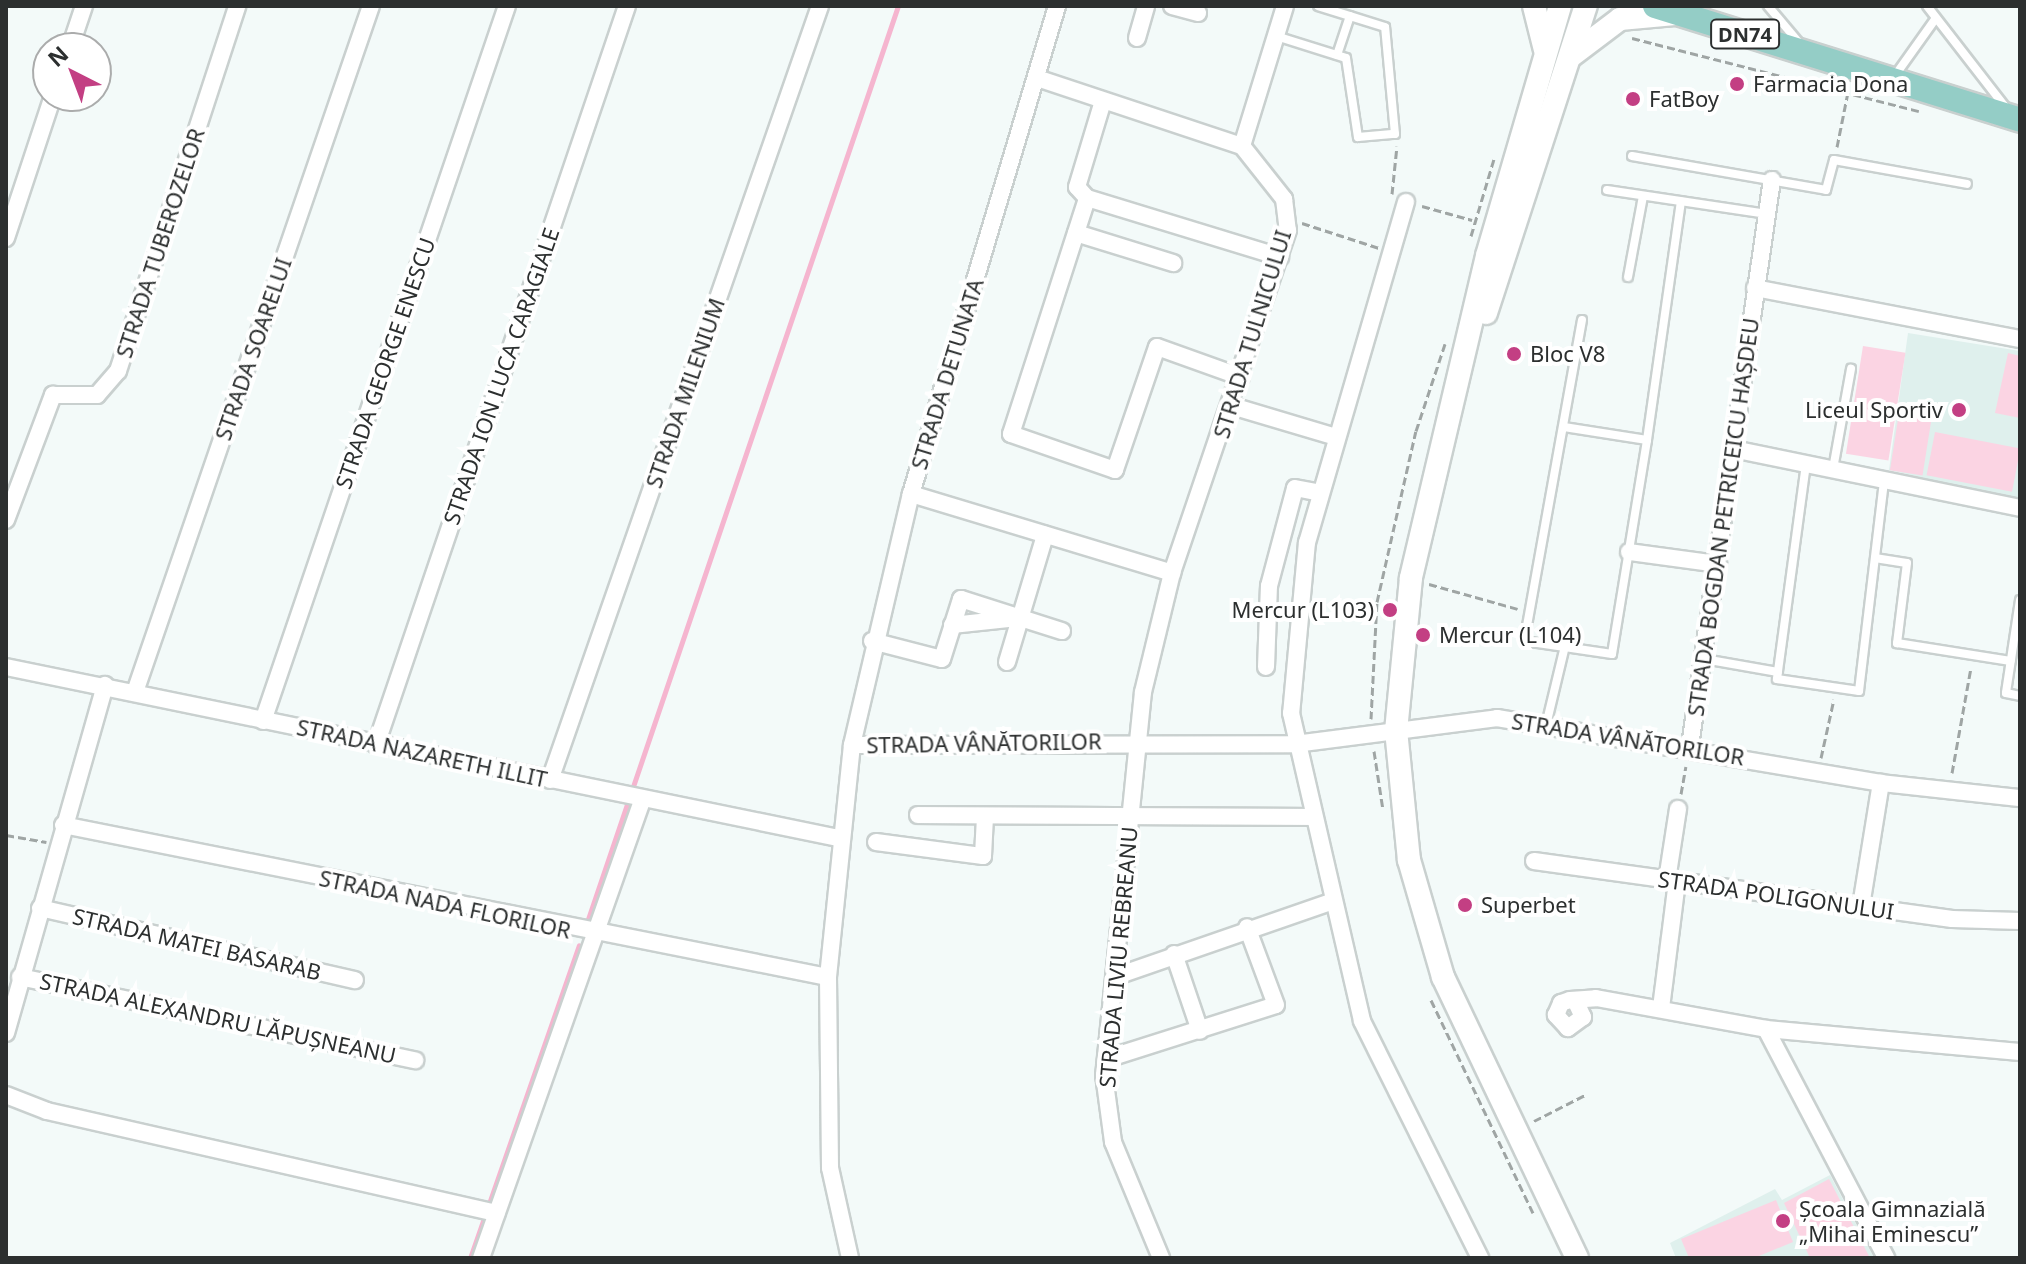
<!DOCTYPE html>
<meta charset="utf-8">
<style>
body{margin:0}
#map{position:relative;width:2026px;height:1264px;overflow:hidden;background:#f3faf9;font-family:"Noto Sans",sans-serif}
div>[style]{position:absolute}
.built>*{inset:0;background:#dff0ed}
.green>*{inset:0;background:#fbd4e3;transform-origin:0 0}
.stream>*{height:5px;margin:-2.5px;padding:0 2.5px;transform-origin:2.5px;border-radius:2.5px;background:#f5b5cf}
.path>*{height:3px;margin-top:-1.5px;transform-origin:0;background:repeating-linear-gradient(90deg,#9fa5a4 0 8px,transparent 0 12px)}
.roads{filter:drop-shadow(2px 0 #c9d0cf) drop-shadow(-2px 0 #c9d0cf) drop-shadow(0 2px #c9d0cf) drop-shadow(0 -2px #c9d0cf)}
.service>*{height:8px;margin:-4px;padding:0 4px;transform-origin:4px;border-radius:4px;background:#fff}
.minor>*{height:16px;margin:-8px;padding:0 8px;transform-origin:8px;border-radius:8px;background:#fff}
.secondary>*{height:22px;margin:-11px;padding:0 11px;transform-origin:11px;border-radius:11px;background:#fff}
.primary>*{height:24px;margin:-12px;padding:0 12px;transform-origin:12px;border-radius:12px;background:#94cdc6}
.dots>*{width:22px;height:22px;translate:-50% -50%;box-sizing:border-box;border:4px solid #fff;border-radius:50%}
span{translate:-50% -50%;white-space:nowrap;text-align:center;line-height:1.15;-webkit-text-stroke:8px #fff;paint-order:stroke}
.shield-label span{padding:2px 6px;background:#fff;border:2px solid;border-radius:6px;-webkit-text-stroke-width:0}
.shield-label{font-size:20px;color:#2c2f2f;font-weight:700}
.poi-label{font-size:22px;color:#2c2f2f}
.left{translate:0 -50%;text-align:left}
.right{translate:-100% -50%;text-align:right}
.street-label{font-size:22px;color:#2c2f2f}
.frame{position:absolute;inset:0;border:8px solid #2c2f2f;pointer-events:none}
.north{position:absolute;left:32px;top:32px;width:80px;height:80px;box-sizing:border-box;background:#fff;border:2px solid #abacac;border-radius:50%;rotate:318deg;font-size:22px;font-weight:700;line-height:32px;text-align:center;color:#2c2f2f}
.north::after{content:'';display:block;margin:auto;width:28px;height:36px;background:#c33f83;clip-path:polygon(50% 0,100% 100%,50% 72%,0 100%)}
</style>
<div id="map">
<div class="built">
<i style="clip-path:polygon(1908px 333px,2020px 351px,2020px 500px,1889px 470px)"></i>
<i style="clip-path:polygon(1830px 1175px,1874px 1258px,1676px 1258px,1670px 1243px,1775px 1189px,1782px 1200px)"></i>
</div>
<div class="green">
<i style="left:1863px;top:346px;width:43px;height:109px;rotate:9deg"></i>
<i style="clip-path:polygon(2008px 353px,2020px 356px,2020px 418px,1995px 413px)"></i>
<i style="left:1899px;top:413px;width:33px;height:58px;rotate:9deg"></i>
<i style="left:1935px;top:432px;width:87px;height:44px;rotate:11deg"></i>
<i style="clip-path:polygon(1829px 1179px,1870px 1258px,1810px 1258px,1784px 1203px)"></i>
<i style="clip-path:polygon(1776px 1200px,1793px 1242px,1754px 1258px,1689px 1258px,1681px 1239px)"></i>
</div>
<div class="stream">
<i style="left:588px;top:919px;width:964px;rotate:-71.25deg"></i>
<i style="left:470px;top:1258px;width:331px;rotate:-70.8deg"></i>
</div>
<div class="path">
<i style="left:1632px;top:38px;width:296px;rotate:14.3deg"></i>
<i style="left:1837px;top:147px;width:56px;rotate:-78.7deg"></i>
<i style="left:1392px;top:194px;width:48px;rotate:-84.1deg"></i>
<i style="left:1422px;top:206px;width:52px;rotate:15.6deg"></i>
<i style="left:1302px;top:223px;width:81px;rotate:18deg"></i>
<i style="left:1471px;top:236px;width:80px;rotate:-73.4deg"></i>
<i style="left:1429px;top:584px;width:92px;rotate:15.7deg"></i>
<i style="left:1371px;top:719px;width:117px;rotate:-87.1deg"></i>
<i style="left:1377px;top:602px;width:175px;rotate:-77.2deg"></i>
<i style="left:1416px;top:431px;width:92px;rotate:-71.6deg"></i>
<i style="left:1374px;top:751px;width:60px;rotate:81.3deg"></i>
<i style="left:1821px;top:758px;width:60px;rotate:-77.6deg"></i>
<i style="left:1952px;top:773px;width:108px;rotate:-79.8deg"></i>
<i style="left:1681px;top:794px;width:28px;rotate:-80deg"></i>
<i style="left:6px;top:835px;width:41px;rotate:9.9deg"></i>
<i style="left:1431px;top:1000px;width:236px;rotate:64.4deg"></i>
<i style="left:1534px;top:1121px;width:57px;rotate:-27deg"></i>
</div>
<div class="roads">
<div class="service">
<i style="left:1768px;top:6px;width:51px;rotate:49.8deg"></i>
<i style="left:1927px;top:6px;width:129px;rotate:52.2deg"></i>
<i style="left:1276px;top:36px;width:73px;rotate:17.4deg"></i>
<i style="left:1346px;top:58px;width:80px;rotate:81.4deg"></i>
<i style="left:1358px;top:137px;width:37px;rotate:-5deg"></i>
<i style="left:1395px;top:134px;width:107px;rotate:-95.3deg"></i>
<i style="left:1385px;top:27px;width:70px;rotate:-162.6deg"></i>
<i style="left:1337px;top:55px;width:41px;rotate:-71.6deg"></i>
<i style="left:1894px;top:77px;width:72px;rotate:-54.6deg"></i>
<i style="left:1632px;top:156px;width:197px;rotate:9.9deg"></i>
<i style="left:1826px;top:190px;width:31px;rotate:-75deg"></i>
<i style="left:1834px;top:160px;width:135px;rotate:10.2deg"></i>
<i style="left:1607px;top:190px;width:162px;rotate:8.5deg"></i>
<i style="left:1628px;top:277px;width:82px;rotate:-79.5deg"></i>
<i style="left:1582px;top:320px;width:326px;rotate:100.2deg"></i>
<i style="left:1524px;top:641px;width:89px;rotate:8.4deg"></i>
<i style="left:1612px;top:654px;width:217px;rotate:-80.7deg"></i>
<i style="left:1564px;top:427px;width:84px;rotate:8.9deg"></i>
<i style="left:1647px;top:440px;width:241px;rotate:-81.9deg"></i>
<i style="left:1806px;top:464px;width:217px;rotate:97.7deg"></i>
<i style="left:1777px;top:679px;width:83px;rotate:8.3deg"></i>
<i style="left:1859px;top:691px;width:211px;rotate:-83.2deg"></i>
<i style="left:1833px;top:469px;width:102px;rotate:-79.8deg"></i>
<i style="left:1875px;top:558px;width:32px;rotate:9deg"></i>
<i style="left:1907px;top:563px;width:81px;rotate:97.1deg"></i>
<i style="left:1897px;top:643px;width:115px;rotate:9deg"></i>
<i style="left:2020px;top:600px;width:94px;rotate:98.6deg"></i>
<i style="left:2006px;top:693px;width:14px;rotate:12deg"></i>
<i style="left:1704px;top:659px;width:75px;rotate:10deg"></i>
<i style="left:1547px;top:721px;width:77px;rotate:-76.5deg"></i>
</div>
<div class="minor">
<i style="left:1172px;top:6px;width:27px;rotate:15deg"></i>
<i style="left:1137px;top:38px;width:33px;rotate:-74deg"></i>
<i style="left:70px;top:48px;width:44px;rotate:-71.6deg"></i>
<i style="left:1037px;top:78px;width:216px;rotate:18.4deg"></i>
<i style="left:1242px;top:146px;width:68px;rotate:51.6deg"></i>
<i style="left:1284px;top:199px;width:31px;rotate:83deg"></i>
<i style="left:1288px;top:230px;width:362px;rotate:108.7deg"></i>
<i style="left:1172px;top:573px;width:122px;rotate:103.7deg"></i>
<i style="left:1143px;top:692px;width:385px;rotate:95.8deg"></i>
<i style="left:1104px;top:1075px;width:68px;rotate:82.3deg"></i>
<i style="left:1113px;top:1142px;width:126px;rotate:67.5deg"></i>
<i style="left:1242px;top:146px;width:146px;rotate:-72.9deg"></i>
<i style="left:1087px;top:198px;width:15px;rotate:-132deg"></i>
<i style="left:1077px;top:187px;width:90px;rotate:-73.2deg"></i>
<i style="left:1406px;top:202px;width:354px;rotate:106.2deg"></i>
<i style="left:1307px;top:542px;width:172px;rotate:95.3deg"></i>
<i style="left:1291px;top:713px;width:316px;rotate:77deg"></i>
<i style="left:1362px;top:1021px;width:265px;rotate:63.5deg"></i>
<i style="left:1076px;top:233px;width:102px;rotate:17.2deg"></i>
<i style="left:6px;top:238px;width:150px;rotate:-71.7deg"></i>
<i style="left:1755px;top:288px;width:270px;rotate:10.9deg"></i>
<i style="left:1241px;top:377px;width:89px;rotate:-160.3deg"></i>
<i style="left:1157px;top:347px;width:130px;rotate:108.9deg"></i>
<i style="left:1115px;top:470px;width:110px;rotate:-160.9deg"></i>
<i style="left:1011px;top:434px;width:248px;rotate:-72.1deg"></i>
<i style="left:1087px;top:198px;width:202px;rotate:17deg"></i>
<i style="left:1232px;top:406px;width:109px;rotate:16.6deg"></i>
<i style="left:1733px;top:449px;width:293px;rotate:11.6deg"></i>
<i style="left:911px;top:494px;width:273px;rotate:16.8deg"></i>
<i style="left:6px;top:520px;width:134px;rotate:-69.4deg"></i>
<i style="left:53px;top:395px;width:44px"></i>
<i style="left:97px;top:395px;width:32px;rotate:-49deg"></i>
<i style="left:118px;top:371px;width:384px;rotate:-71.9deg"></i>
<i style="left:1629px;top:552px;width:90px;rotate:7.7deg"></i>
<i style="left:952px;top:625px;width:66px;rotate:-6.1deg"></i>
<i style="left:872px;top:641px;width:72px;rotate:14.4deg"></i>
<i style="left:942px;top:659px;width:63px;rotate:-72.4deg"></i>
<i style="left:961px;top:599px;width:106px;rotate:17.6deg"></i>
<i style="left:1007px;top:662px;width:133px;rotate:-73.3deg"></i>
<i style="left:6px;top:667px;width:849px;rotate:11.61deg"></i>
<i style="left:1266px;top:667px;width:81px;rotate:-87.9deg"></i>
<i style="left:1269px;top:586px;width:101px;rotate:-75.1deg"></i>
<i style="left:1295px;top:488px;width:26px;rotate:11deg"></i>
<i style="left:135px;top:692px;width:725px;rotate:-71.02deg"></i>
<i style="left:263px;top:721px;width:755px;rotate:-71.16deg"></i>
<i style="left:376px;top:745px;width:780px;rotate:-71.24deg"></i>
<i style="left:852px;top:745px;width:443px;rotate:-0.1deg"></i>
<i style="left:1295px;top:744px;width:204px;rotate:-7.3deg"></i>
<i style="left:1497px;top:718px;width:389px;rotate:9.6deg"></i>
<i style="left:1881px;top:783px;width:140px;rotate:6.2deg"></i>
<i style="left:1690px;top:746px;width:572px;rotate:-81.76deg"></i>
<i style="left:550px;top:780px;width:820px;rotate:-70.77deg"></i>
<i style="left:918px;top:815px;width:393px;rotate:0.3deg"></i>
<i style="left:63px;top:825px;width:780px;rotate:11.24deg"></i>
<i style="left:876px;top:842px;width:108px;rotate:7.5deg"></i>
<i style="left:983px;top:856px;width:40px;rotate:-87.1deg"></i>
<i style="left:1534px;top:861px;width:422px;rotate:7.9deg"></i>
<i style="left:1952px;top:919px;width:68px;rotate:1.7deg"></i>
<i style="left:1667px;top:880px;width:72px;rotate:-81.2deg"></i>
<i style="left:1861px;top:906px;width:125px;rotate:-80.8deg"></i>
<i style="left:40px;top:908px;width:323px;rotate:12.9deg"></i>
<i style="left:1174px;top:954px;width:81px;rotate:71.3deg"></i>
<i style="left:20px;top:977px;width:404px;rotate:11.9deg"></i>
<i style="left:1114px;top:977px;width:230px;rotate:-19.1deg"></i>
<i style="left:1575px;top:1000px;width:19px;rotate:65deg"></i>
<i style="left:1583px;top:1017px;width:19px;rotate:144deg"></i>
<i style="left:1568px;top:1028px;width:18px;rotate:-133deg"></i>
<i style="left:1556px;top:1015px;width:13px;rotate:-67deg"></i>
<i style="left:1561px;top:1003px;width:9px;rotate:-18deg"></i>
<i style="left:1570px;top:1000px;width:26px;rotate:-4deg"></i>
<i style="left:1596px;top:998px;width:173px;rotate:10.3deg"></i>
<i style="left:1766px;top:1029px;width:255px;rotate:5.2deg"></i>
<i style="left:1661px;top:1008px;width:127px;rotate:-82.8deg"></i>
<i style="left:1766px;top:1029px;width:259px;rotate:62.3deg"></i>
<i style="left:6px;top:1033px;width:362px;rotate:-74.1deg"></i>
<i style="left:1106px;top:1059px;width:178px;rotate:-17.6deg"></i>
<i style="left:1276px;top:1005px;width:83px;rotate:-110.4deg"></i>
<i style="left:6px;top:1095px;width:44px;rotate:21.3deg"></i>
<i style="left:47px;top:1111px;width:461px;rotate:12.8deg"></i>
<i style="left:481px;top:1258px;width:487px;rotate:-70.6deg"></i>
<i style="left:850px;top:1258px;width:92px;rotate:-102.5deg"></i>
<i style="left:830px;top:1168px;width:191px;rotate:-90.6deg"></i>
<i style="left:828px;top:977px;width:233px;rotate:-84.1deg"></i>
<i style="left:852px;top:745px;width:258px;rotate:-76.8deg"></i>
<i style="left:911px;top:494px;width:509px;rotate:-73.34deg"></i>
</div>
<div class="secondary">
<i style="left:1534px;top:6px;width:45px;rotate:76deg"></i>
<i style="left:1560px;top:6px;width:260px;rotate:106.3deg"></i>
<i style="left:1487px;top:256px;width:331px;rotate:103.3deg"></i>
<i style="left:1411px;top:578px;width:153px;rotate:95.6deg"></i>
<i style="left:1396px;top:730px;width:131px;rotate:84.3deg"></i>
<i style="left:1409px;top:860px;width:122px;rotate:73.8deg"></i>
<i style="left:1443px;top:977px;width:311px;rotate:64.5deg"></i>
<i style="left:1571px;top:56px;width:61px;rotate:-37.1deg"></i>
<i style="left:1620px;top:19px;width:55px;rotate:-5.2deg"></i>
<i style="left:1486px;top:313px;width:323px;rotate:-72deg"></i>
</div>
<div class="primary">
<i style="left:1655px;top:6px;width:382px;rotate:17.3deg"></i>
</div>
</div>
<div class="dots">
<i style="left:1737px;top:84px;background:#c33f83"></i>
<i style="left:1633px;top:99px;background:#c33f83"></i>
<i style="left:1514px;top:354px;background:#c33f83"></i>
<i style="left:1959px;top:410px;background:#c33f83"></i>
<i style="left:1390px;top:610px;background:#c33f83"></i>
<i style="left:1423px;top:635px;background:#c33f83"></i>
<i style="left:1465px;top:905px;background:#c33f83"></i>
<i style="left:1783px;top:1221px;background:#c33f83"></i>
</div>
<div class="shield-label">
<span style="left:1745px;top:34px">DN74</span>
</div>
<div class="poi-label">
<span class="left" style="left:1753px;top:84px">Farmacia Dona</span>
<span class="left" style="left:1649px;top:99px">FatBoy</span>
<span class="left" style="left:1530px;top:354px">Bloc V8</span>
<span class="right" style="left:1943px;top:410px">Liceul Sportiv</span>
<span class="right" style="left:1374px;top:610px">Mercur (L103)</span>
<span class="left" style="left:1439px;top:635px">Mercur (L104)</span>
<span class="left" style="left:1481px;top:905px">Superbet</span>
<span class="left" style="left:1799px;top:1221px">Școala Gimnazială<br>„Mihai Eminescu”</span>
</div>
<div class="street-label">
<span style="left:160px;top:243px;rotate:-72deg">STRADA TUBEROZELOR</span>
<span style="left:1252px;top:334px;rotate:-73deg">STRADA TULNICULUI</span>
<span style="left:253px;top:349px;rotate:-71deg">STRADA SOARELUI</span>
<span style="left:385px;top:363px;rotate:-71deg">STRADA GEORGE ENESCU</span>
<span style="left:947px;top:374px;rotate:-73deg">STRADA DETUNATA</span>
<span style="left:501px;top:376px;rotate:-71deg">STRADA ION LUCA CARAGIALE</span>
<span style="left:685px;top:393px;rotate:-71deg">STRADA MILENIUM</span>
<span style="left:1723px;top:517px;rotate:-82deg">STRADA BOGDAN PETRICEICU HAȘDEU</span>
<span style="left:1628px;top:739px;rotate:9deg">STRADA VÂNĂTORILOR</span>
<span style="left:984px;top:743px;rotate:-1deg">STRADA VÂNĂTORILOR</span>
<span style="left:422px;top:753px;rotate:12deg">STRADA NAZARETH ILLIT</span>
<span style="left:1776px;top:895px;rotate:8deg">STRADA POLIGONULUI</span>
<span style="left:445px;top:904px;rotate:12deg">STRADA NADA FLORILOR</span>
<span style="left:197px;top:944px;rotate:13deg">STRADA MATEI BASARAB</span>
<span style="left:1118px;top:957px;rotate:-85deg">STRADA LIVIU REBREANU</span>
<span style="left:218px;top:1018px;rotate:12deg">STRADA ALEXANDRU LĂPUȘNEANU</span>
</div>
<div class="frame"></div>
<div class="north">N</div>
</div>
